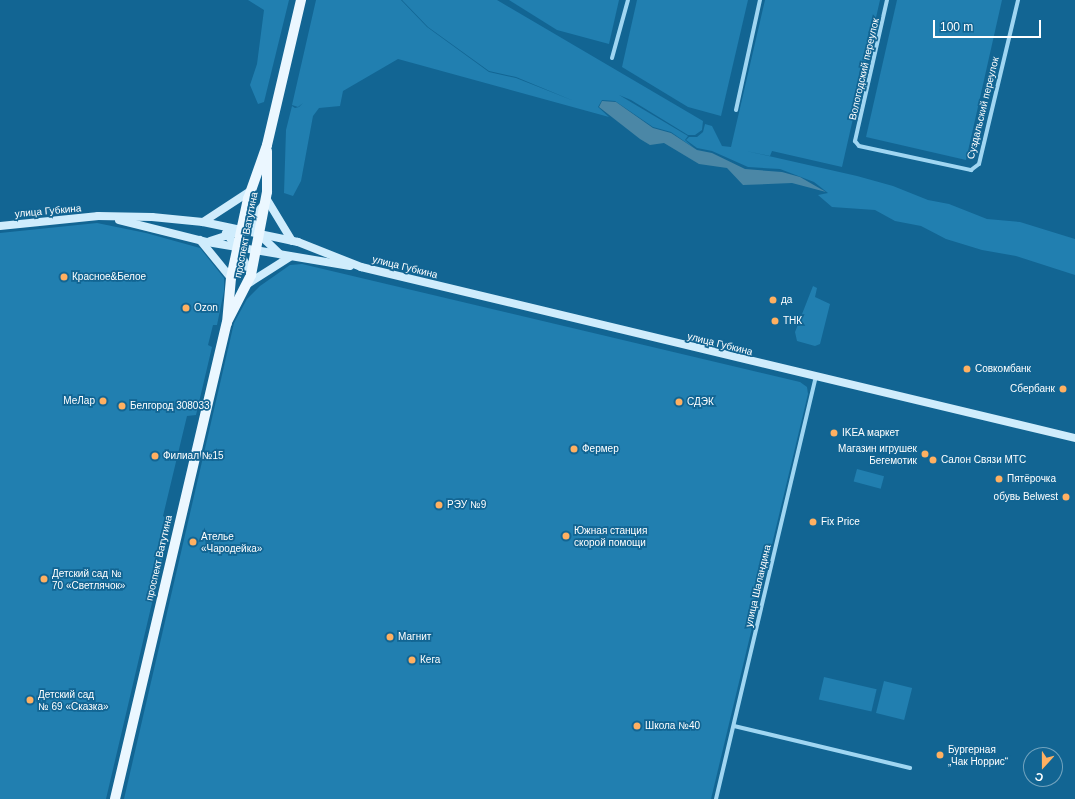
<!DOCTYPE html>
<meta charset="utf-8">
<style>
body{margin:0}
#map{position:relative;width:1075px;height:799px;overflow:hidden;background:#126593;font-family:Helvetica,sans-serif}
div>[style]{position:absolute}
.green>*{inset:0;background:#217fb0;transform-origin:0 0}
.water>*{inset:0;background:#4b87a6}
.street>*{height:4px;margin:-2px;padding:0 2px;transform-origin:2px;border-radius:2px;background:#a0d6f2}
.secondary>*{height:8px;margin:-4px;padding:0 4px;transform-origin:4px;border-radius:4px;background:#cfecfc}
.primary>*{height:10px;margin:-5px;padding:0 5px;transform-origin:5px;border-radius:5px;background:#ebf7ff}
.dots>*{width:11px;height:11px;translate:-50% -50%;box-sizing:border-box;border:2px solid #126593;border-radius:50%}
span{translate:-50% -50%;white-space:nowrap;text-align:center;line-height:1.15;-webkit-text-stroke:3.5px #126593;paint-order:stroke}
.street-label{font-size:10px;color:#fff}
.poi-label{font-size:10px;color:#fff}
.left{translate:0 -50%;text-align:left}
.right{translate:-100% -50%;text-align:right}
.north{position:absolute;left:1023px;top:747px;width:40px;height:40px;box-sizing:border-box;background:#126593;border:1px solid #71a3be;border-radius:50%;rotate:201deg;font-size:11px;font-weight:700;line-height:16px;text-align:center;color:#fff}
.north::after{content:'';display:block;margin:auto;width:14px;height:18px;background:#ffb061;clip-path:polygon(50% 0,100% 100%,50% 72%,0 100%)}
.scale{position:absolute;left:933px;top:20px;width:108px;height:18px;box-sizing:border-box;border:2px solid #fff;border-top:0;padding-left:5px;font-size:12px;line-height:14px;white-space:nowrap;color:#fff;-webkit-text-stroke:3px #126593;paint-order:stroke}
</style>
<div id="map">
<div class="green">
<i style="clip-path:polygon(248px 0,289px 0,264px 102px,258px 104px,250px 85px,257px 64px,264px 10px)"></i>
<i style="clip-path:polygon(316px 0,401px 0,427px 27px,489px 72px,516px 78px,574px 101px,516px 77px,489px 71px,428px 27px,402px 0,497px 0,703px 121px,702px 130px,695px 135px,688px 135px,631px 100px,619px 95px,688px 136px,685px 140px,694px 148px,671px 132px,653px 127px,615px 101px,602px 100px,598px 107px,609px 117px,398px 59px,343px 91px,340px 106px,319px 108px,313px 116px,301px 181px,293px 196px,284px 193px,286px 130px,292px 106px,295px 108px,299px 107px,303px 103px,298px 107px,292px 105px)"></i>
<i style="clip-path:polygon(509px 0,619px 0,609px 44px,557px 30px)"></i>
<i style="clip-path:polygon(637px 0,748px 0,721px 116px,688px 107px,622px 67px)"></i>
<i style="clip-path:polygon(765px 0,880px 0,842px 167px,772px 151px,770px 156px,746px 151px,857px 176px,893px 186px,928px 200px,949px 204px,987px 219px,1020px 222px,1075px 239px,1075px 275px,1016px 256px,982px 250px,946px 239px,921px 226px,895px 221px,875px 210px,832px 207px,818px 195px,828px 193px,814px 182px,780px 169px,748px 167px,712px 151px,697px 148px,686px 140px,689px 137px,697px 137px,703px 132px,705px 124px,712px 126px,722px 146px,731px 147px)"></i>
<i style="clip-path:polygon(897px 0,1002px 0,966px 160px,866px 137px)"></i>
<i style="clip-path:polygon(97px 223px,146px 233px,200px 248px,224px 278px,224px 291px,217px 325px,213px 325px,208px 345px,212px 347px,196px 415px,187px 416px,163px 516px,171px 522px,106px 799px,0 799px,0 233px)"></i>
<i style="clip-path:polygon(302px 264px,800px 382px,807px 387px,808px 394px,711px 799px,124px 799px,234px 323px,247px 299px,260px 286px,290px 265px)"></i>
<i style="clip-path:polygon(813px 286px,817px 288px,815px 297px,830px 304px,820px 344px,815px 346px,797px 341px,795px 332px)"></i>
<i style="left:857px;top:469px;width:28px;height:13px;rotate:15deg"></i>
<i style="left:824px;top:677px;width:54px;height:23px;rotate:13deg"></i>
<i style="left:884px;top:681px;width:29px;height:33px;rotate:14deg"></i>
</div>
<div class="water">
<i style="clip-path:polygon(602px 101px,616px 102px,653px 128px,671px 133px,697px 150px,712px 153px,745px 169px,782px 172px,800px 177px,826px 192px,792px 183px,743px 185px,727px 168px,699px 164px,664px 143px,650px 145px,640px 139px,599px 107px)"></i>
</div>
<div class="street">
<i style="left:887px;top:0;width:145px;rotate:102.8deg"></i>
<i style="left:855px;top:141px;width:6px;rotate:51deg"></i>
<i style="left:859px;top:146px;width:115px;rotate:12.1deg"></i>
<i style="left:971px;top:170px;width:10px;rotate:-37deg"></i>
<i style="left:979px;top:164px;width:169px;rotate:-76.6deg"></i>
<i style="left:612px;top:58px;width:60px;rotate:-74.6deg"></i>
<i style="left:736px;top:110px;width:113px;rotate:-77.7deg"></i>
<i style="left:734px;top:726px;width:181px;rotate:13.4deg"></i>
<i style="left:716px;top:799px;width:434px;rotate:-76.7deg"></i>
</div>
<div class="secondary">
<i style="left:266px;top:198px;width:50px;rotate:58.8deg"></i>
<i style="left:250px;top:217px;width:19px;rotate:62deg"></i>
<i style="left:259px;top:234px;width:29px;rotate:44deg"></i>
<i style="left:119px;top:220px;width:91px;rotate:14deg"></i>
<i style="left:207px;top:242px;width:145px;rotate:9.5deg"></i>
<i style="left:203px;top:222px;width:55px;rotate:-33.1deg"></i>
<i style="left:0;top:226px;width:99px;rotate:-5.8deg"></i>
<i style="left:98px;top:216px;width:54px;rotate:1.1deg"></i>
<i style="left:152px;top:217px;width:51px;rotate:5.6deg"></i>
<i style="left:203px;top:222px;width:97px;rotate:11.9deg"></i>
<i style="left:298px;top:242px;width:68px;rotate:21.6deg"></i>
<i style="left:361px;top:267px;width:734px;rotate:13.47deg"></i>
<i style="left:226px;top:233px;width:18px;rotate:52deg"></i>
<i style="left:237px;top:247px;width:31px;rotate:63deg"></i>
<i style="left:200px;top:240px;width:49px;rotate:50.8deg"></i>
<i style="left:210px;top:241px;width:33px;rotate:-18deg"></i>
<i style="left:241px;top:231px;width:33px;rotate:-49deg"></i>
<i style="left:249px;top:283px;width:49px;rotate:-32.4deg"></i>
</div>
<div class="primary">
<i style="left:228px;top:320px;width:51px;rotate:-62.9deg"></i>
<i style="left:251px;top:275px;width:85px;rotate:-79.1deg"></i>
<i style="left:267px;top:192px;width:41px;rotate:-90deg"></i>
<i style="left:115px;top:799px;width:489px;rotate:-76.8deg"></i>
<i style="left:227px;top:323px;width:45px;rotate:-84.9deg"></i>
<i style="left:231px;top:278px;width:81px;rotate:-77.9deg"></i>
<i style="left:248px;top:199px;width:57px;rotate:-70.6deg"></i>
<i style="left:267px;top:145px;width:149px;rotate:-76.8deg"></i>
</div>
<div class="dots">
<i style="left:64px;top:277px;background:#ffb061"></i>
<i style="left:773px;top:300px;background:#ffb061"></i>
<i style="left:186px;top:308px;background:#ffb061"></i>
<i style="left:775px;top:321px;background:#ffb061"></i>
<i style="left:967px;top:369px;background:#ffb061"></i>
<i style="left:1063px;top:389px;background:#ffb061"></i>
<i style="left:103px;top:401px;background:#ffb061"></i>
<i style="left:679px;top:402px;background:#ffb061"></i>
<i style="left:122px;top:406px;background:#ffb061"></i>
<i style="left:834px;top:433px;background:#ffb061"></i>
<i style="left:574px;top:449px;background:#ffb061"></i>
<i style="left:925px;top:454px;background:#ffb061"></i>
<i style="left:155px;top:456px;background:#ffb061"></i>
<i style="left:933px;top:460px;background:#ffb061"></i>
<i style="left:999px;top:479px;background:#ffb061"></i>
<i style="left:1066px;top:497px;background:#ffb061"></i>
<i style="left:439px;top:505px;background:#ffb061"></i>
<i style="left:813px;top:522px;background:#ffb061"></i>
<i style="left:566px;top:536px;background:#ffb061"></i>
<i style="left:193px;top:542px;background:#ffb061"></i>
<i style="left:44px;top:579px;background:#ffb061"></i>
<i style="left:390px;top:637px;background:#ffb061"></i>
<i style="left:412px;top:660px;background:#ffb061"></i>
<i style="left:30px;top:700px;background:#ffb061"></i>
<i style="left:637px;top:726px;background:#ffb061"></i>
<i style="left:940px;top:755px;background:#ffb061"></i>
</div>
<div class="street-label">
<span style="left:864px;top:69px;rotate:-77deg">Вологодский переулок</span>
<span style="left:983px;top:108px;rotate:-76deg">Суздальский переулок</span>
<span style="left:48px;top:211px;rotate:-5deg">улица Губкина</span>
<span style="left:246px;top:235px;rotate:-79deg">проспект Ватутина</span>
<span style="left:405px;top:267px;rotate:14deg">улица Губкина</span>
<span style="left:720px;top:344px;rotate:14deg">улица Губкина</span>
<span style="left:159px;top:558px;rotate:-77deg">проспект Ватутина</span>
<span style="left:758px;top:586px;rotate:-77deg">улица Шаландина</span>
</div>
<div class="poi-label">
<span class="left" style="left:72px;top:277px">Красное&amp;Белое</span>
<span class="left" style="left:781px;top:300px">да</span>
<span class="left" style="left:194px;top:308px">Ozon</span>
<span class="left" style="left:783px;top:321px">ТНК</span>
<span class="left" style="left:975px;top:369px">Совкомбанк</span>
<span class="right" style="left:1055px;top:389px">Сбербанк</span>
<span class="right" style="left:95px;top:401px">МеЛар</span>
<span class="left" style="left:687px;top:402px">СДЭК</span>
<span class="left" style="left:130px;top:406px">Белгород 308033</span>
<span class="left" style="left:842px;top:433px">IKEA маркет</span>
<span class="right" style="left:917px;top:454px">Магазин игрушек<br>Бегемотик</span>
<span class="left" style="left:582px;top:449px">Фермер</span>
<span class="left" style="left:163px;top:456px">Филиал №15</span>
<span class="left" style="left:941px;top:460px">Салон Связи МТС</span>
<span class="left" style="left:1007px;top:479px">Пятёрочка</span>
<span class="right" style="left:1058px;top:497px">обувь Belwest</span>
<span class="left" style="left:447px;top:505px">РЭУ №9</span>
<span class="left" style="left:821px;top:522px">Fix Price</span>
<span class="left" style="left:574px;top:536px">Южная станция<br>скорой помощи</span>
<span class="left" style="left:201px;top:542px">Ателье<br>«Чародейка»</span>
<span class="left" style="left:52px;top:579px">Детский сад №<br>70 «Светлячок»</span>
<span class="left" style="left:398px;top:637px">Магнит</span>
<span class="left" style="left:420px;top:660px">Кега</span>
<span class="left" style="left:38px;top:700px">Детский сад<br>№ 69 «Сказка»</span>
<span class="left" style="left:645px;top:726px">Школа №40</span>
<span class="left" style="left:948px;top:755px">Бургерная<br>„Чак Норрис“</span>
</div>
<div class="north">С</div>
<div class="scale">100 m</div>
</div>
